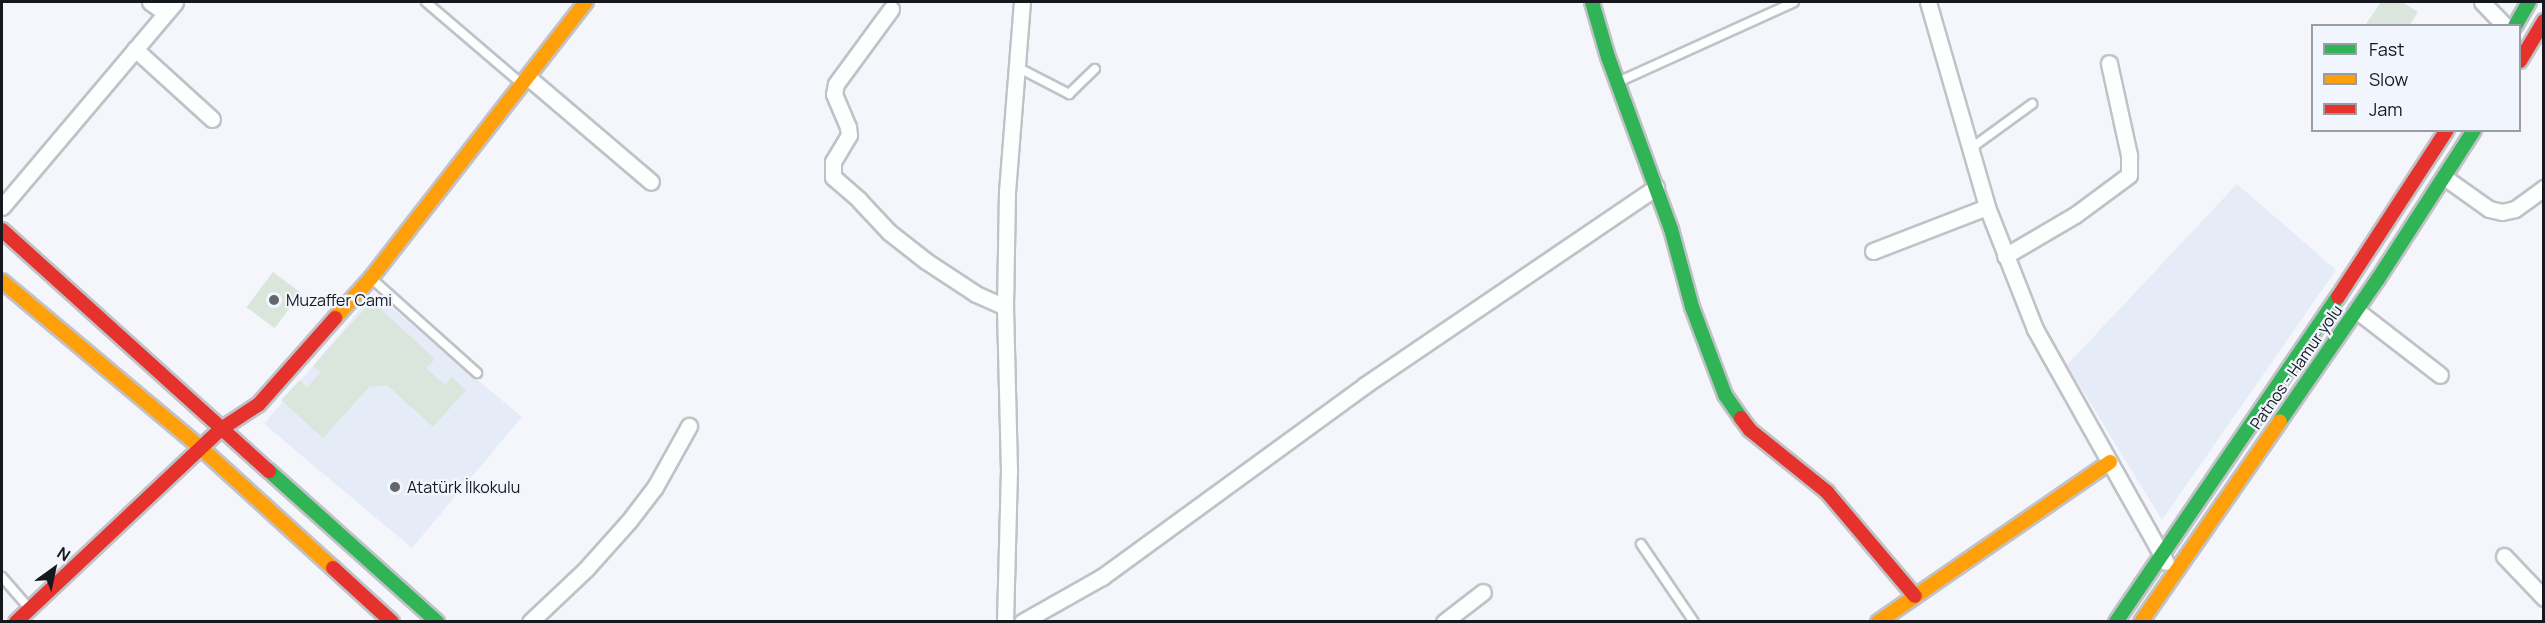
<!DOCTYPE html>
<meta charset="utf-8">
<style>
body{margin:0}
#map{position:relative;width:2545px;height:623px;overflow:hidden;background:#f4f6fb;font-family:Manrope,sans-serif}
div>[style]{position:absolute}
.built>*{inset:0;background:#e6ebf8;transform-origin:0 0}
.building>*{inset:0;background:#dae5db;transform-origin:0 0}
.roads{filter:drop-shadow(2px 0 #c0c2c7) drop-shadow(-2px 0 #c0c2c7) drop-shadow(0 2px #c0c2c7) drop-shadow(0 -2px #c0c2c7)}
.lane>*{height:8px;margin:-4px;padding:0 4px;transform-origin:4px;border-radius:4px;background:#fdfefe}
.street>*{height:15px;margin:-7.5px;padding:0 7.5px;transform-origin:7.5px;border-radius:7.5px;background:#fdfefe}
.fast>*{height:14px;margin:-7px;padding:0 7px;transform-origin:7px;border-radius:7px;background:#30b455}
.slow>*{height:14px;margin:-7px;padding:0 7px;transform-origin:7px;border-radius:7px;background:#ff9f0a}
.jam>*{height:14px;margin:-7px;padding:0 7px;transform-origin:7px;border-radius:7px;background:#e5322d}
.dots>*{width:16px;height:16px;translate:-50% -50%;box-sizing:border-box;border:3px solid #f1f5fe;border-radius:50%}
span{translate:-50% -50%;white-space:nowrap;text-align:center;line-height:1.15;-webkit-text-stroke:4.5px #f1f5fe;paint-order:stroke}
.poi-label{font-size:16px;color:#16181d}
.left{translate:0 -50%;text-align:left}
.street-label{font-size:16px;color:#16181d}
.frame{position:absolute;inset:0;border:3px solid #16181d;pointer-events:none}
.legend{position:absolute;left:2311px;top:24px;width:210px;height:108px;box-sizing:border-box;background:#f1f5fe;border:2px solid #999da4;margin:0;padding:8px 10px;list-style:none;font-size:18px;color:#16181d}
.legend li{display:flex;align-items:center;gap:12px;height:30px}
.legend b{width:30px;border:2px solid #999da4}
.north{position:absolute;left:24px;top:539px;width:60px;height:60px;-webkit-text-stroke:4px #f1f5fe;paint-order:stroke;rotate:33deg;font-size:16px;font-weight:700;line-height:24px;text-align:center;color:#16181d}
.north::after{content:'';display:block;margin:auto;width:21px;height:27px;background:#16181d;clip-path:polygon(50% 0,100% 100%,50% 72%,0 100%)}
</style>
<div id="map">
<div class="built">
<i style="clip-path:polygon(2237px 184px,2336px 270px,2162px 520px,2067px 365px)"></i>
<i style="left:374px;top:293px;width:193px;height:171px;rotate:40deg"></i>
</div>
<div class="building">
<i style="clip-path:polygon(2381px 2px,2402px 2px,2418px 12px,2409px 26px,2368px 26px,2366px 24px)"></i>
<i style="left:273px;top:272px;width:35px;height:44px;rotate:37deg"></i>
<i style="clip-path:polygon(372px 301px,435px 359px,426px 368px,445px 385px,452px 377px,466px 390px,433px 427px,387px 385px,369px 387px,323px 438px,281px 400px,300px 380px,307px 387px,321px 372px,313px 366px)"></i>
</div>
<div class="roads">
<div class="lane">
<i style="left:426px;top:2px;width:126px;rotate:40.5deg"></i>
<i style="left:1017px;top:67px;width:59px;rotate:27.4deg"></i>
<i style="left:1069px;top:94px;width:36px;rotate:-44deg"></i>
<i style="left:1618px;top:82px;width:193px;rotate:-24.4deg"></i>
<i style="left:1970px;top:149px;width:77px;rotate:-36deg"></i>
<i style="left:372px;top:279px;width:141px;rotate:41.8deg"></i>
<i style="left:1641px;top:544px;width:94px;rotate:55.8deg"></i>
<i style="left:2px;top:577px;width:40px;rotate:49deg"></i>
</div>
<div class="street">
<i style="left:150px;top:2px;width:19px;rotate:35deg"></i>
<i style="left:1928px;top:2px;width:213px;rotate:73.9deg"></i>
<i style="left:1987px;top:207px;width:131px;rotate:68.5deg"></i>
<i style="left:2035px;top:329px;width:267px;rotate:60.7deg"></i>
<i style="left:2482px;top:2px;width:33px;rotate:46deg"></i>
<i style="left:891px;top:9px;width:93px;rotate:126.3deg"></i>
<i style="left:836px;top:84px;width:10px;rotate:101deg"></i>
<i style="left:834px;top:94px;width:36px;rotate:67deg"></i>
<i style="left:848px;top:127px;width:8px;rotate:83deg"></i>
<i style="left:849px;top:135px;width:31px;rotate:121deg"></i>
<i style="left:833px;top:162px;width:15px;rotate:90deg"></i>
<i style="left:833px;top:177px;width:35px;rotate:41deg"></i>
<i style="left:859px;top:200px;width:44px;rotate:46.8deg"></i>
<i style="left:889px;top:232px;width:47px;rotate:38.1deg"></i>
<i style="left:926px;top:261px;width:60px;rotate:33.4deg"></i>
<i style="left:976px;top:294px;width:32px;rotate:24deg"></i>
<i style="left:135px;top:49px;width:104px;rotate:42.3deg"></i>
<i style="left:529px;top:78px;width:160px;rotate:40.4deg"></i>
<i style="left:2444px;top:177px;width:55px;rotate:35.4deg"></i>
<i style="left:2489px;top:209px;width:13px;rotate:13deg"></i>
<i style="left:2502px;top:212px;width:13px;rotate:-13deg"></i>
<i style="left:2515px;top:209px;width:36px;rotate:-36deg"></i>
<i style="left:2px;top:207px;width:268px;rotate:-49.8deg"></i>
<i style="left:1873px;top:251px;width:122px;rotate:-21.1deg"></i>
<i style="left:2005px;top:256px;width:81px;rotate:-30.4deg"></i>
<i style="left:2075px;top:215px;width:67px;rotate:-36.5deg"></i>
<i style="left:2129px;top:175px;width:20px;rotate:-90deg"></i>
<i style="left:2129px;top:155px;width:94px;rotate:-102.3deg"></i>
<i style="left:2356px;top:310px;width:106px;rotate:37.7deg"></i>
<i style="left:2504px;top:556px;width:58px;rotate:46.4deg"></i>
<i style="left:530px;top:622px;width:77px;rotate:-43.4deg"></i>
<i style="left:586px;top:569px;width:64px;rotate:-48.1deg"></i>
<i style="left:629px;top:521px;width:43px;rotate:-52.6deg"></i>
<i style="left:655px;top:487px;width:70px;rotate:-60.9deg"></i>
<i style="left:1005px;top:622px;width:151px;rotate:-88.5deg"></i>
<i style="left:1009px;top:471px;width:164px;rotate:-91.4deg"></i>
<i style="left:1005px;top:307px;width:115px;rotate:-89deg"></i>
<i style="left:1007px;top:192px;width:191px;rotate:-85.5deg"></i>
<i style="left:1022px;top:622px;width:92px;rotate:-29.4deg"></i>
<i style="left:1102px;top:577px;width:326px;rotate:-36.1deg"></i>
<i style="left:1365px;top:385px;width:352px;rotate:-34.2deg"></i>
<i style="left:1444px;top:622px;width:49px;rotate:-37.6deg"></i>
</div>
<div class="fast">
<i style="left:1592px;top:2px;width:57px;rotate:73.8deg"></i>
<i style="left:1608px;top:57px;width:183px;rotate:69.9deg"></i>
<i style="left:1671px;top:229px;width:81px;rotate:74.9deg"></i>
<i style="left:1692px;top:307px;width:94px;rotate:69.4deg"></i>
<i style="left:1725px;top:395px;width:28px;rotate:55deg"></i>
<i style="left:2515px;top:26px;width:28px;rotate:-60deg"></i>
<i style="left:2280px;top:421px;width:173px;rotate:-55.4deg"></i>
<i style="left:2378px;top:279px;width:177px;rotate:-57.2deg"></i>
<i style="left:269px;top:471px;width:226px;rotate:41.9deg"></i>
<i style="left:2116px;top:622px;width:394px;rotate:-55.7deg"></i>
</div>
<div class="slow">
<i style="left:2px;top:281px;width:260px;rotate:40deg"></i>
<i style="left:201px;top:448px;width:178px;rotate:42.3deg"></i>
<i style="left:335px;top:318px;width:54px;rotate:-48deg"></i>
<i style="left:371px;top:278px;width:350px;rotate:-52.1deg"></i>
<i style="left:1878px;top:622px;width:282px;rotate:-34.6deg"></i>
<i style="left:2141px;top:622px;width:244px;rotate:-55.3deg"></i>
</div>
<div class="jam">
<i style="left:2520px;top:61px;width:47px;rotate:-59deg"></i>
<i style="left:2px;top:230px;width:360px;rotate:42.1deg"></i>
<i style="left:2338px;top:297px;width:199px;rotate:-56.9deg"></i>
<i style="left:1741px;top:418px;width:15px;rotate:53deg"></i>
<i style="left:1750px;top:430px;width:99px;rotate:38.8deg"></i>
<i style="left:1827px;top:492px;width:136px;rotate:49.8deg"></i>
<i style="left:333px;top:568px;width:80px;rotate:42.5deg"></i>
<i style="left:16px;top:622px;width:282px;rotate:-43.3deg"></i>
<i style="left:221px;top:429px;width:45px;rotate:-33.3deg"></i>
<i style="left:259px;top:404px;width:115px;rotate:-48.5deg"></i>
</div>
</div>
<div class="dots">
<i style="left:274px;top:300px;background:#64666b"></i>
<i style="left:395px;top:487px;background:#64666b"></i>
</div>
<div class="poi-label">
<span class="left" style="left:286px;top:300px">Muzaffer Cami</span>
<span class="left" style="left:407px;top:487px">Atatürk İlkokulu</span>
</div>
<div class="street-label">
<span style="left:2296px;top:367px;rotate:-55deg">Patnos - Hamur yolu</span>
</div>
<div class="frame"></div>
<ul class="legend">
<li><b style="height:8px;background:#30b455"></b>Fast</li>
<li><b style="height:8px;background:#ff9f0a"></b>Slow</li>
<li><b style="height:8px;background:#e5322d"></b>Jam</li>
</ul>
<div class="north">N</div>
</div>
